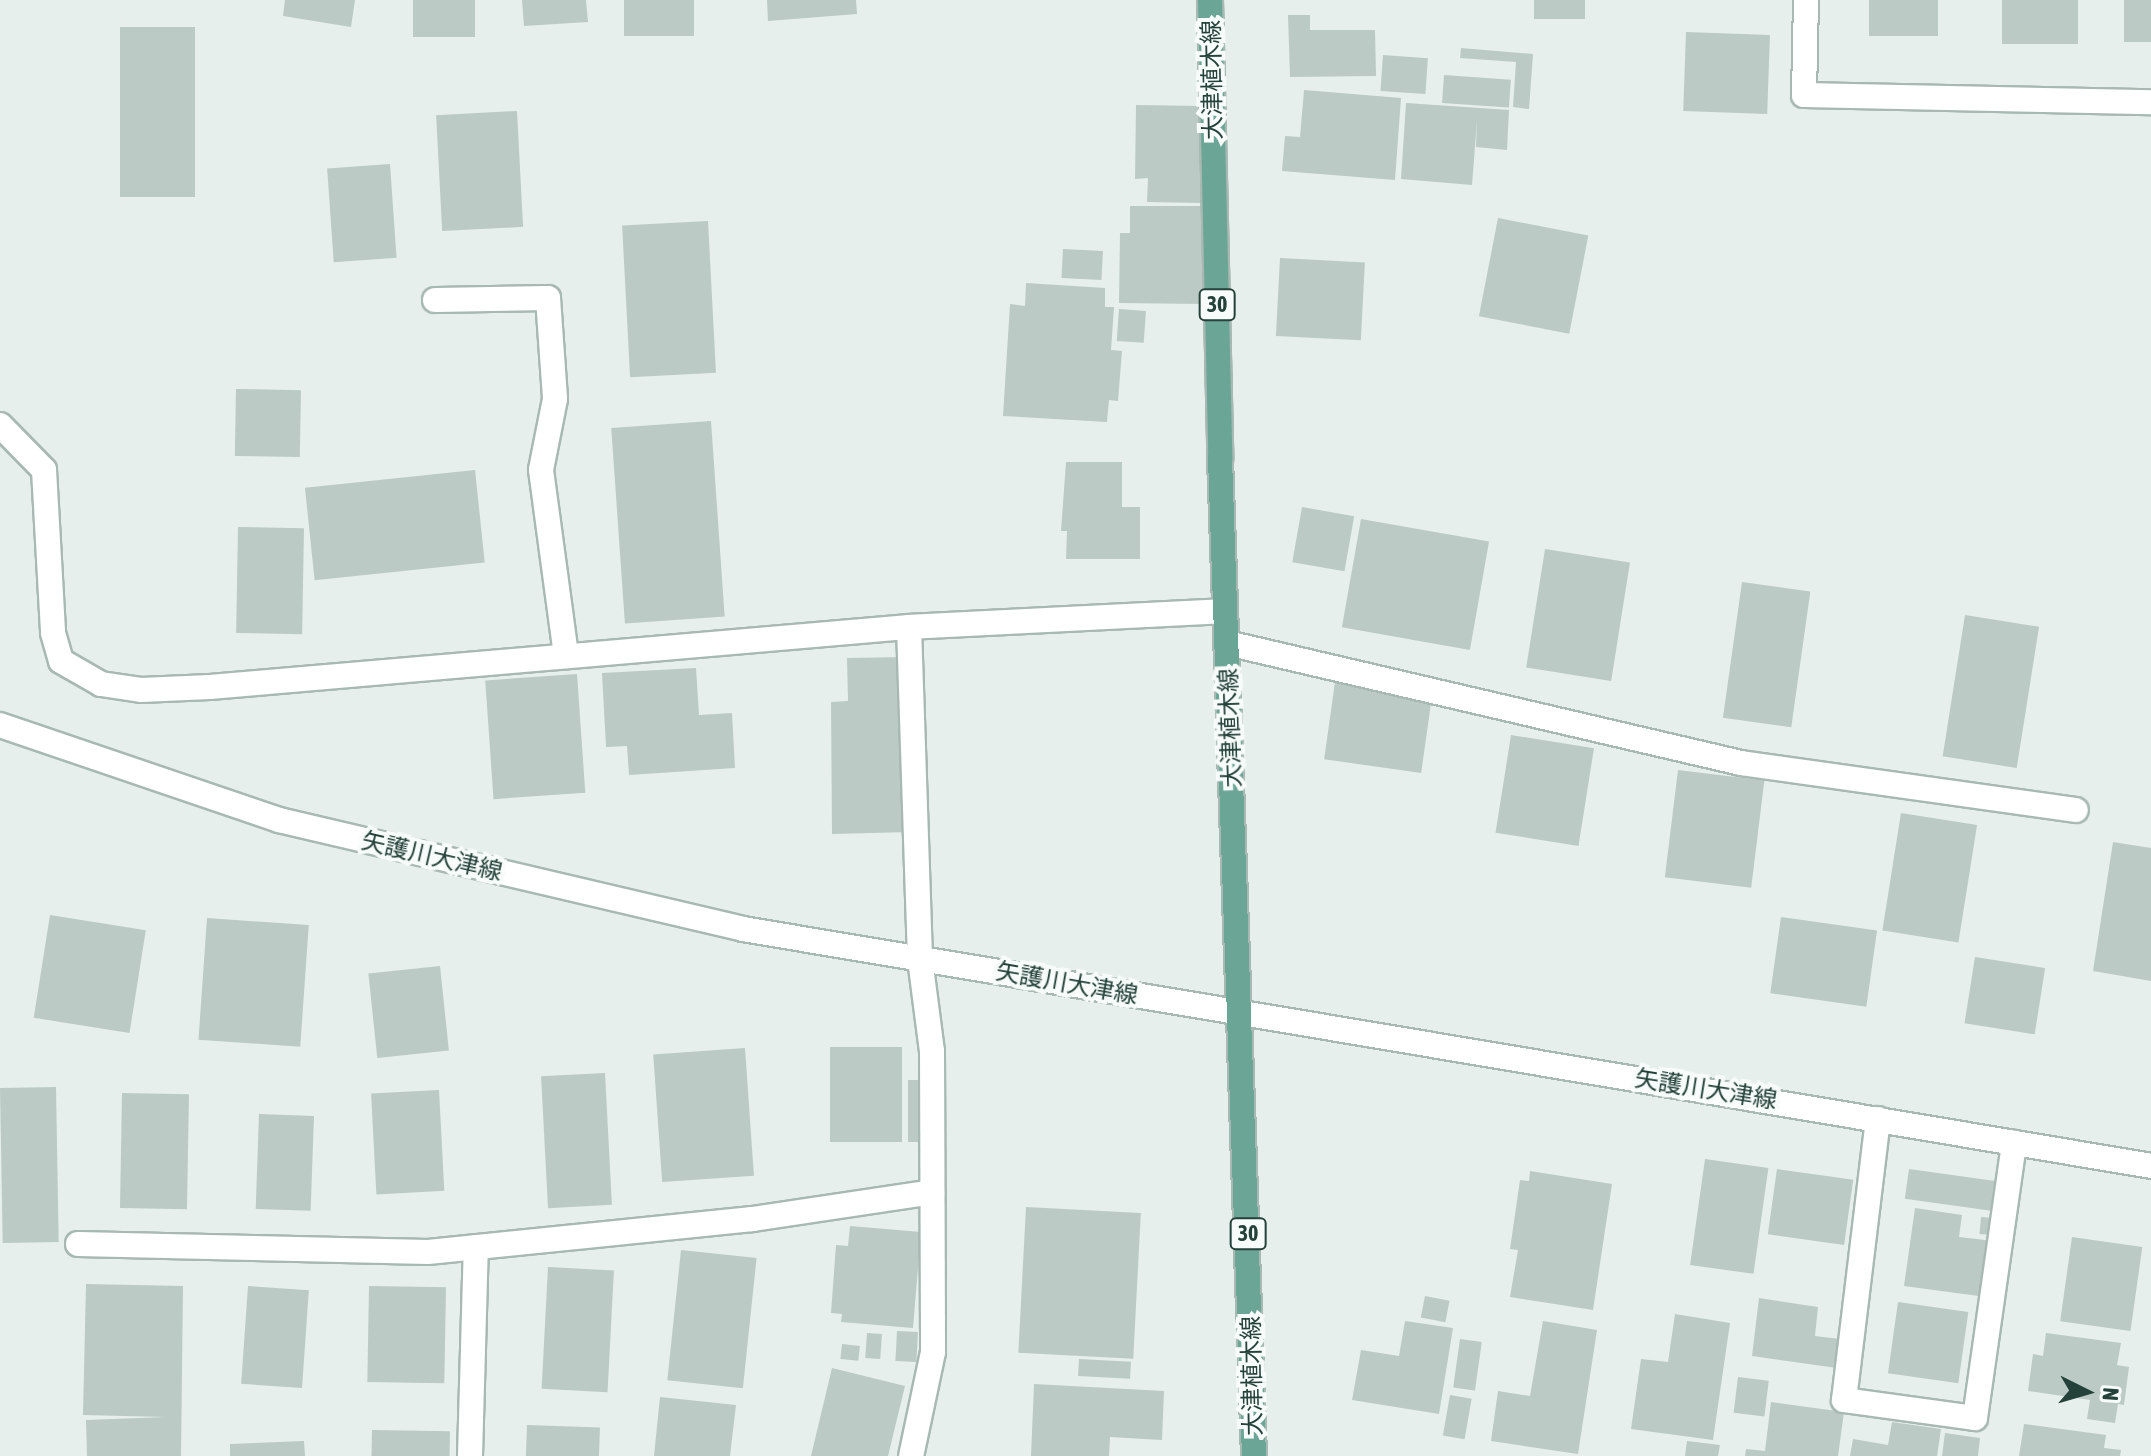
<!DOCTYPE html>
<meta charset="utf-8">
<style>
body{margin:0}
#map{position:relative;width:2151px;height:1456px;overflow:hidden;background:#e6efeb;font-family:"Asap Condensed","Noto Sans JP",sans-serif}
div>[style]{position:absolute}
.building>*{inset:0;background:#bbcac4;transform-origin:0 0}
.roads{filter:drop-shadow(2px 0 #a8b8b2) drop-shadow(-2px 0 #a8b8b2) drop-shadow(0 2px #a8b8b2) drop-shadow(0 -2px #a8b8b2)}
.minor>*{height:24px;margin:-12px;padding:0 12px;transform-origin:12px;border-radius:12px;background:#fff}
.secondary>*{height:24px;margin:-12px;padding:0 12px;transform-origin:12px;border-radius:12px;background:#fff}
.primary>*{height:24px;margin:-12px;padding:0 12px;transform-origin:12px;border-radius:12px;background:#6aa596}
span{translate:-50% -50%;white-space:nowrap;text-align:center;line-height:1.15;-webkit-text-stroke:8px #f7fbf9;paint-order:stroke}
.shield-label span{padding:2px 6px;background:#f7fbf9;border:2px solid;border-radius:6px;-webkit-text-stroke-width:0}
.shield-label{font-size:22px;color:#24423a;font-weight:700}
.street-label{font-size:24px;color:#24423a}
.north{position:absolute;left:2047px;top:1352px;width:80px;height:80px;-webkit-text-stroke:6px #f7fbf9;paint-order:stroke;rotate:95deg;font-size:22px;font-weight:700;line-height:32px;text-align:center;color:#24423a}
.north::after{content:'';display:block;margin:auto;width:28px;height:36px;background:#24423a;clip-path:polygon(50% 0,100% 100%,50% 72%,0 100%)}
</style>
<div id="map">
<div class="building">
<i style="clip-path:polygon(285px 0,355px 0,351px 27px,283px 16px)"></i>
<i style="left:413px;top:0;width:62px;height:37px"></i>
<i style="clip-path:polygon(522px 0,586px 0,588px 22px,524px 26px)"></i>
<i style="left:624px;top:0;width:70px;height:36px"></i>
<i style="clip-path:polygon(767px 0,856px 0,857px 14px,768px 21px)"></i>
<i style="left:1534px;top:0;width:51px;height:19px"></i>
<i style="left:1869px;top:0;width:69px;height:36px"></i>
<i style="left:2002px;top:0;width:76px;height:44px"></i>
<i style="left:2124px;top:0;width:27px;height:42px"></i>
<i style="clip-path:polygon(1288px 15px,1310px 15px,1310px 30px,1375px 30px,1376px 76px,1290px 77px)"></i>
<i style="left:195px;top:27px;width:170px;height:75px;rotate:90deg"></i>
<i style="left:1686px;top:32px;width:84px;height:79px;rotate:2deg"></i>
<i style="clip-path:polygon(1461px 48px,1533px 54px,1529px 109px,1513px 107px,1516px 62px,1460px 58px)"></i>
<i style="left:1383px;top:55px;width:45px;height:36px;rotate:4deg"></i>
<i style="left:1444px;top:75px;width:67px;height:28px;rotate:4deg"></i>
<i style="clip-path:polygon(1304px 90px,1401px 98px,1395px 180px,1282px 171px,1285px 136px,1300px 137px)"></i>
<i style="clip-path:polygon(1406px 103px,1509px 110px,1507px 150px,1476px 147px,1477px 120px,1472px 185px,1401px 179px)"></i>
<i style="clip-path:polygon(1136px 105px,1203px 106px,1202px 203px,1147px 202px,1148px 178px,1135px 179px)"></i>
<i style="left:517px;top:111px;width:116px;height:81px;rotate:87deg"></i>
<i style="left:390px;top:164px;width:94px;height:63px;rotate:86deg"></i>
<i style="clip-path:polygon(1130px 206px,1205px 206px,1204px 304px,1119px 303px,1120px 233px,1130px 233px)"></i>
<i style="left:1498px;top:218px;width:92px;height:100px;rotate:11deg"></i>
<i style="left:708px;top:221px;width:152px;height:86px;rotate:87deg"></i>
<i style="left:1063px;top:249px;width:40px;height:29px;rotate:3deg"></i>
<i style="left:1280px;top:258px;width:85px;height:78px;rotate:3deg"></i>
<i style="clip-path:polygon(1026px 283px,1105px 288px,1105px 307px,1114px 307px,1111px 350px,1122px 351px,1118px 401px,1109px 400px,1107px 422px,1003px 416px,1010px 304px,1025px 306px)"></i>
<i style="left:1119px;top:309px;width:27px;height:32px;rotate:4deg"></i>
<i style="left:236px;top:389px;width:65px;height:67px;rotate:1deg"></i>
<i style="left:711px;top:421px;width:196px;height:100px;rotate:86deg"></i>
<i style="clip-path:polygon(1066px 462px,1122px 462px,1122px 507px,1140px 507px,1140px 559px,1066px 559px,1067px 531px,1061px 531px)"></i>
<i style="left:475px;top:470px;width:93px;height:171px;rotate:84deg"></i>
<i style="left:1302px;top:507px;width:53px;height:56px;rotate:10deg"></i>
<i style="left:1361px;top:519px;width:130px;height:110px;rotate:10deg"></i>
<i style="left:238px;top:527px;width:66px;height:106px;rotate:1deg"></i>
<i style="left:1545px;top:549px;width:86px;height:120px;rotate:9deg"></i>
<i style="left:1742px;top:582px;width:69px;height:137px;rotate:8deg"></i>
<i style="left:1965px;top:615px;width:75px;height:143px;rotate:9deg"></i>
<i style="clip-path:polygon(908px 657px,910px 832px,832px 834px,831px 702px,848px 701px,847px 658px)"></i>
<i style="clip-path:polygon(696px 668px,699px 715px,732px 713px,735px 768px,629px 775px,627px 746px,606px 747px,602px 673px)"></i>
<i style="left:577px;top:674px;width:119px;height:92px;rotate:86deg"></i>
<i style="left:1335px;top:682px;width:98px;height:78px;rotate:8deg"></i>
<i style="left:1511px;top:735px;width:84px;height:99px;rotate:9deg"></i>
<i style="left:1678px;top:770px;width:87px;height:108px;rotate:7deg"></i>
<i style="left:1901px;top:813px;width:77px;height:119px;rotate:9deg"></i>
<i style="clip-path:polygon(2113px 842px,2151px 848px,2151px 981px,2093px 971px)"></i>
<i style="left:50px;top:915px;width:97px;height:104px;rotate:9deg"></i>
<i style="left:1781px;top:917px;width:97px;height:77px;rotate:8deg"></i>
<i style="left:207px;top:918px;width:102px;height:122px;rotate:4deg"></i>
<i style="left:1975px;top:957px;width:71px;height:67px;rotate:9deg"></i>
<i style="left:440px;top:966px;width:85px;height:72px;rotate:84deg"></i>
<i style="left:902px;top:1047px;width:95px;height:72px;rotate:90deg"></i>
<i style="left:745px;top:1048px;width:128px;height:92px;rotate:86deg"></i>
<i style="left:605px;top:1073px;width:132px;height:64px;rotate:87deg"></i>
<i style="left:908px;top:1080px;width:18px;height:62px"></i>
<i style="left:56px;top:1087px;width:155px;height:56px;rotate:89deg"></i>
<i style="left:439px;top:1090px;width:101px;height:68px;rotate:87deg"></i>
<i style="left:122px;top:1093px;width:67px;height:115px;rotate:1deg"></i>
<i style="left:259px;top:1114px;width:55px;height:95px;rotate:2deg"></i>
<i style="left:1705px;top:1159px;width:64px;height:107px;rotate:8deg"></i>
<i style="left:1777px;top:1169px;width:77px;height:66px;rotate:8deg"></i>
<i style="left:1909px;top:1169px;width:96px;height:30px;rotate:8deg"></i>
<i style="clip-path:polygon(1530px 1171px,1612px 1184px,1593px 1310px,1510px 1297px,1518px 1250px,1510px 1249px,1520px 1180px,1529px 1181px)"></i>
<i style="left:1026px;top:1207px;width:115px;height:146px;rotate:3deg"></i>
<i style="clip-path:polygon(1915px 1208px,1962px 1215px,1959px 1237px,1994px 1241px,1986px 1297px,1904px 1286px)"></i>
<i style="left:1981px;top:1217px;width:21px;height:17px;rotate:5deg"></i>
<i style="clip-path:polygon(850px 1226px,921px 1232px,913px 1328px,841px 1322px,842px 1314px,831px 1313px,836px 1245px,848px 1246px)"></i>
<i style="left:2072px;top:1237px;width:71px;height:85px;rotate:8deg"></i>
<i style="left:681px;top:1250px;width:76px;height:131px;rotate:6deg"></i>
<i style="left:548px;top:1267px;width:66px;height:122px;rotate:3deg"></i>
<i style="clip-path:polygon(86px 1284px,183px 1286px,181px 1456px,87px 1456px,86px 1420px,166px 1417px,83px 1415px)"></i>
<i style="left:248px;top:1286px;width:61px;height:98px;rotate:4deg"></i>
<i style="left:369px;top:1286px;width:77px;height:96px;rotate:1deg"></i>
<i style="left:1425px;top:1296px;width:25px;height:22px;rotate:11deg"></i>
<i style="clip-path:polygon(1759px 1298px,1818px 1307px,1815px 1336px,1840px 1339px,1837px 1368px,1752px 1356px)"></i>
<i style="left:1898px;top:1302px;width:71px;height:72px;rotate:8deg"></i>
<i style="clip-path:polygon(1675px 1314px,1730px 1323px,1713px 1440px,1631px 1429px,1641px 1359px,1668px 1362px)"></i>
<i style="clip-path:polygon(1405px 1321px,1453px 1328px,1439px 1414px,1352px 1400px,1361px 1350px,1399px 1356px)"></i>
<i style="clip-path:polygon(1543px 1321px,1597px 1330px,1578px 1454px,1491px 1441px,1498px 1391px,1530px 1396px)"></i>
<i style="left:897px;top:1331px;width:21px;height:30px;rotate:3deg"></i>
<i style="left:867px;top:1333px;width:15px;height:25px;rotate:4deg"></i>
<i style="clip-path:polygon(2046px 1333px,2121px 1343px,2117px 1365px,2129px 1367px,2124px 1405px,2118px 1404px,2115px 1423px,2087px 1419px,2090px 1400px,2028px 1391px,2033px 1354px,2043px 1356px)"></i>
<i style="left:1460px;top:1339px;width:22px;height:49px;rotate:8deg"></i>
<i style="left:842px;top:1344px;width:18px;height:15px;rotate:6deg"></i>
<i style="left:1079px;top:1359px;width:52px;height:17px;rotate:3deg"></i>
<i style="clip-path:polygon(832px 1368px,905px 1386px,888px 1456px,811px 1456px)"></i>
<i style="left:1738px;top:1377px;width:31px;height:36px;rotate:7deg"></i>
<i style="clip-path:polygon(1034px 1384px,1164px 1391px,1162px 1440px,1110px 1437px,1109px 1456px,1031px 1456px)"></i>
<i style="left:1450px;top:1395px;width:22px;height:41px;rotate:10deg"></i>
<i style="clip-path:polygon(660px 1397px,736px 1405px,730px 1456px,654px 1456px)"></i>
<i style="clip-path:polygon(1771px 1402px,1844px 1412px,1838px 1456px,1745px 1456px,1746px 1449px,1765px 1451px)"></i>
<i style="clip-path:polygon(1892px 1422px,1941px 1429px,1937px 1456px,1850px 1456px,1853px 1439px,1888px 1445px)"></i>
<i style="clip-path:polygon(2024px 1424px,2106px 1435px,2104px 1448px,2121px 1450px,2120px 1456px,2019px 1456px)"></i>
<i style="left:527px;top:1425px;width:73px;height:31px;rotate:2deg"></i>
<i style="left:372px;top:1430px;width:78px;height:26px;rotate:1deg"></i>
<i style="clip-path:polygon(1945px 1433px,1980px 1438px,1978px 1456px,1942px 1456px)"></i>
<i style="clip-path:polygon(304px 1441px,305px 1456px,230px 1456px,230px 1444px)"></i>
<i style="clip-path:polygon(1687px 1441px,1720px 1445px,1718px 1456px,1685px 1456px)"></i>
</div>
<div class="roads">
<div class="minor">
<i style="left:1806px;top:0;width:95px;rotate:91.2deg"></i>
<i style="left:1804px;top:95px;width:347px;rotate:1.2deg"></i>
<i style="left:435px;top:300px;width:113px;rotate:-1deg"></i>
<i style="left:548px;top:298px;width:101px;rotate:86deg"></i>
<i style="left:555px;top:399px;width:72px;rotate:101.2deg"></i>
<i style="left:541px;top:470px;width:188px;rotate:82.3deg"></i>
<i style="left:0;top:425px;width:63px;rotate:45.6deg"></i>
<i style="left:44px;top:470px;width:163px;rotate:86.8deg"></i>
<i style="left:53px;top:633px;width:29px;rotate:74deg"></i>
<i style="left:61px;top:661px;width:46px;rotate:29.9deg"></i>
<i style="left:101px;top:684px;width:40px;rotate:8.5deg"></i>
<i style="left:141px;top:690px;width:69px;rotate:-2.5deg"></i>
<i style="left:210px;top:687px;width:702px;rotate:-4.91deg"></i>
<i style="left:909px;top:627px;width:316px;rotate:-2.9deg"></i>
<i style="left:909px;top:627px;width:332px;rotate:88.1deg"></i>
<i style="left:920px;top:959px;width:93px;rotate:82.6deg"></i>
<i style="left:932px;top:1051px;width:301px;rotate:89.8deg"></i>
<i style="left:933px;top:1352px;width:106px;rotate:101.9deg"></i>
<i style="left:1227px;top:643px;width:528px;rotate:13.14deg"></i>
<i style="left:1741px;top:763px;width:338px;rotate:8deg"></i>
<i style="left:1878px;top:1119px;width:283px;rotate:96.9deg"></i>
<i style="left:1844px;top:1400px;width:132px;rotate:7.8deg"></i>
<i style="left:1975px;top:1418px;width:278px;rotate:-81.9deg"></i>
<i style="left:78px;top:1244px;width:350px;rotate:1.3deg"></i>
<i style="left:428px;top:1252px;width:326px;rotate:-5.8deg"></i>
<i style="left:752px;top:1219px;width:182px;rotate:-8.5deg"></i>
<i style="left:470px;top:1456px;width:209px;rotate:-88.4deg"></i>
</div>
<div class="secondary">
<i style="left:0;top:725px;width:295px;rotate:18.8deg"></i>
<i style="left:279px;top:820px;width:477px;rotate:13.2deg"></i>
<i style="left:743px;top:929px;width:1428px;rotate:9.55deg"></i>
</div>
<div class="primary">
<i style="left:1210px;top:0;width:458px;rotate:88.7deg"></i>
<i style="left:1220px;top:458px;width:999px;rotate:88.05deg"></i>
</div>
</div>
<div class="shield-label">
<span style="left:1217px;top:305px">30</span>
<span style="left:1248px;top:1234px">30</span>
</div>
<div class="street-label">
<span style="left:1212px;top:80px;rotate:-91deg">大津植木線</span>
<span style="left:1230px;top:728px;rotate:-92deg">大津植木線</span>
<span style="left:432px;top:856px;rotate:13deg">矢護川大津線</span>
<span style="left:1067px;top:983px;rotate:10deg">矢護川大津線</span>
<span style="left:1706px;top:1089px;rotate:9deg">矢護川大津線</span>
<span style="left:1252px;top:1376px;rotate:-91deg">大津植木線</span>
</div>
<div class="north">N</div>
</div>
